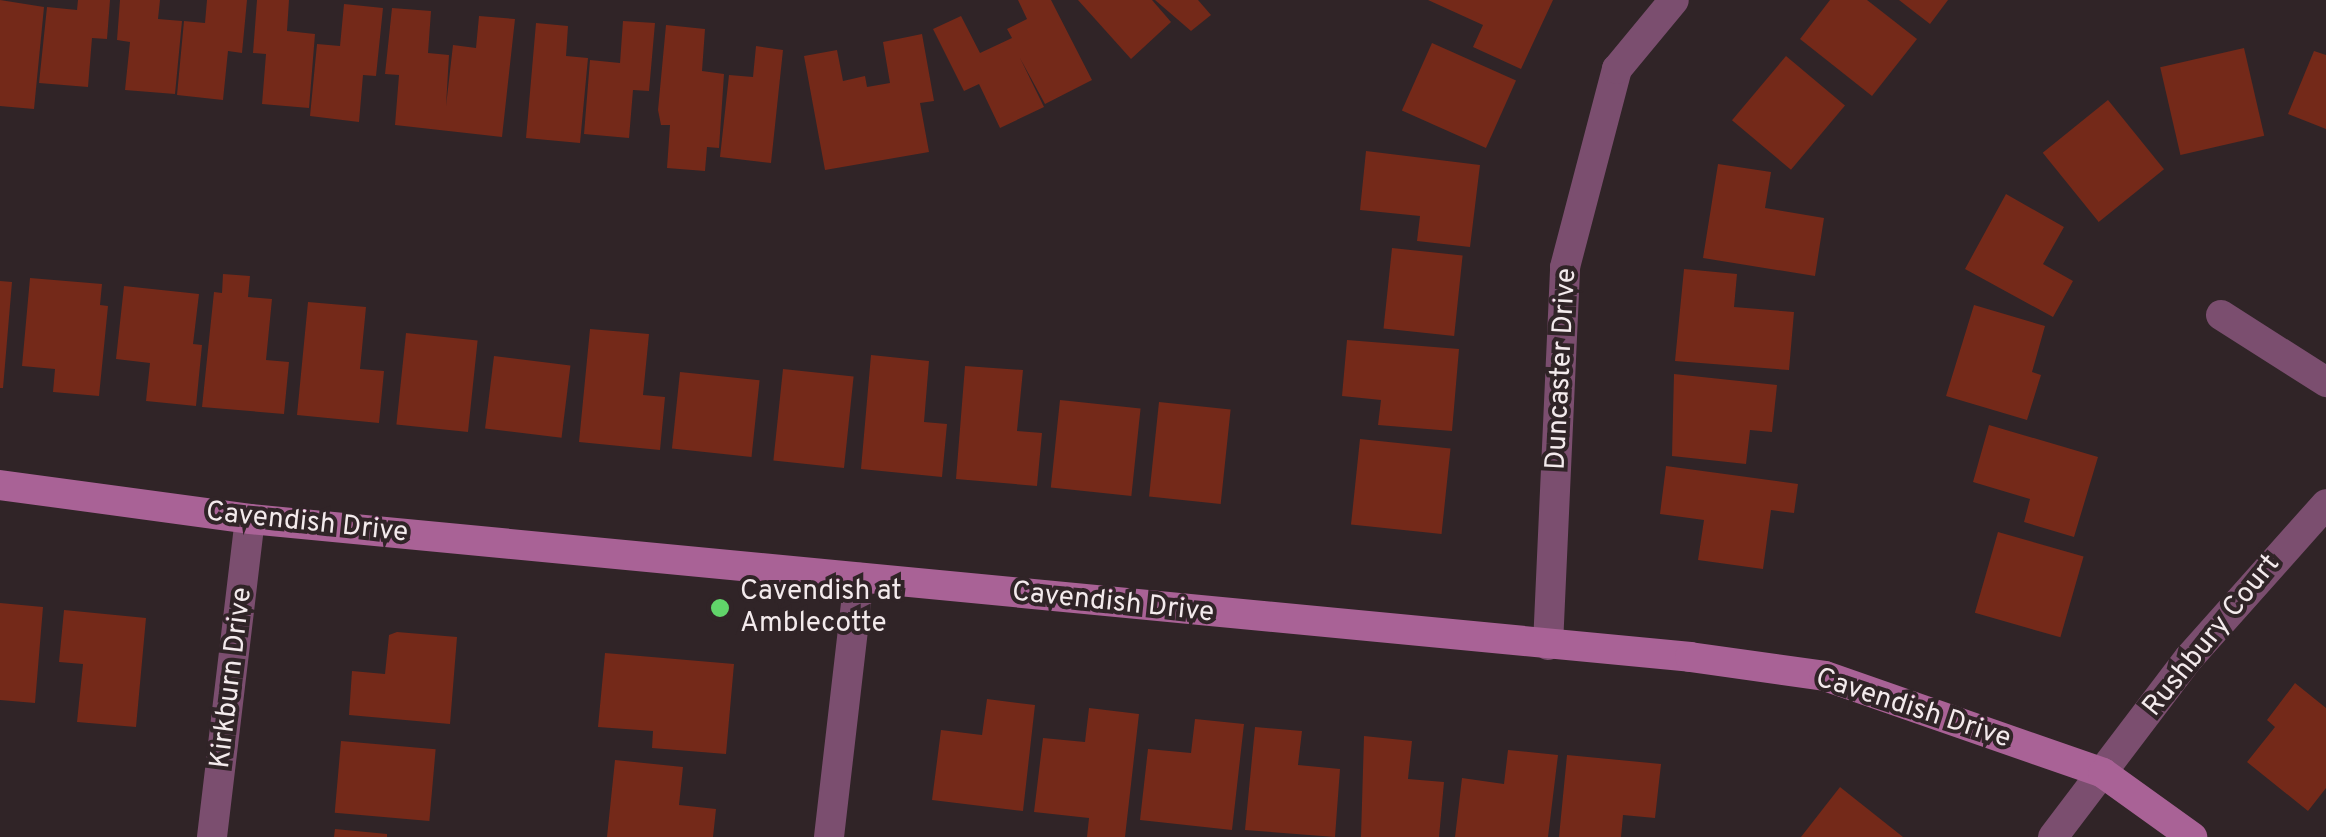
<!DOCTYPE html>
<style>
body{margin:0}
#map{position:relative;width:2326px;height:837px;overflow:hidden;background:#302427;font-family:Overpass,sans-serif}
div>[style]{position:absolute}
.building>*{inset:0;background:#742919;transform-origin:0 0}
.street>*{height:30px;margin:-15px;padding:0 15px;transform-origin:15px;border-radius:15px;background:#7b4e6f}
.secondary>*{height:30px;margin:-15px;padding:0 15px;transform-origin:15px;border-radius:15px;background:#a96296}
.dots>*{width:28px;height:28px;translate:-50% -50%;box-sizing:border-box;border:5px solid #302427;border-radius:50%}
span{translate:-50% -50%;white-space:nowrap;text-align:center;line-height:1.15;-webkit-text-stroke:8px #302427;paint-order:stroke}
.street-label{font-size:28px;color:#f3eaec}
.poi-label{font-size:28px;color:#f3eaec}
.left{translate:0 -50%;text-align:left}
</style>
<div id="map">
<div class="building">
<i style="clip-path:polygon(0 0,44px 7px,34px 109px,0 106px)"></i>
<i style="clip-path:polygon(78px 0,110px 0,107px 39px,92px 38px,88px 87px,39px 83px,47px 7px,77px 10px)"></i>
<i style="clip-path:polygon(120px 0,160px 0,158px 19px,182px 21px,175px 94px,125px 90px,130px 42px,117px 40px)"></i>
<i style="clip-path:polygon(207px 0,247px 0,242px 53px,228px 51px,223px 100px,177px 95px,184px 21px,205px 23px)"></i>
<i style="clip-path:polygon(257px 0,289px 0,287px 31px,315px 34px,309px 108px,262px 104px,266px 54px,253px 53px)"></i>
<i style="clip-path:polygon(1018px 0,1051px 0,1092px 80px,1045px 104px,1020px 58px,1044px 107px,1000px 128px,979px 84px,964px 91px,933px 29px,961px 16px,980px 53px,1012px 38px,1007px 29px,1027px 19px)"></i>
<i style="clip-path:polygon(1078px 0,1152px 0,1171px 22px,1131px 59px)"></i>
<i style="clip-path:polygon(1155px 0,1198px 0,1211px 15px,1191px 31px)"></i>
<i style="clip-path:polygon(1428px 0,1553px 0,1521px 69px,1473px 47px,1483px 25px)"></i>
<i style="clip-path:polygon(1830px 0,1867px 0,1917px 39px,1872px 96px,1800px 39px)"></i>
<i style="clip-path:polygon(1899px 0,1948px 0,1930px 24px)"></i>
<i style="clip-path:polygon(344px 4px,383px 8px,376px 76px,363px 75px,359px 122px,310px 116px,317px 44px,340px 46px)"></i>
<i style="clip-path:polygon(392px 8px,431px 11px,428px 53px,449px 55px,446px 106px,453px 45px,476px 48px,479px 16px,515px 19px,502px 137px,395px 125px,399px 75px,385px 74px)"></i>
<i style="clip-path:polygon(623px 21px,655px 23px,649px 91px,633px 90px,629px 138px,584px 134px,590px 60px,620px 63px)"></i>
<i style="clip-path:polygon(536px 23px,568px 26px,566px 56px,588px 58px,580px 143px,526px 138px)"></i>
<i style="clip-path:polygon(666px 25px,705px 29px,702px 71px,724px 74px,719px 148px,707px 147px,705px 171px,667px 168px,670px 125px,661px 125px,658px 110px)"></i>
<i style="clip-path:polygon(922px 34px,934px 101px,920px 103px,929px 152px,825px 170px,804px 56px,837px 50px,843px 81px,865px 76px,867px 87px,890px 83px,883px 42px)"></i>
<i style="left:1432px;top:43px;width:92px;height:74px;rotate:24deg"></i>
<i style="clip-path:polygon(756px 46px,783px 50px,771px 163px,720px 157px,729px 75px,753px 77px)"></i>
<i style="left:2244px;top:48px;width:90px;height:86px;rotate:77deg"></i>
<i style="clip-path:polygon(2314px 51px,2326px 55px,2326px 129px,2288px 114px)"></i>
<i style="left:1786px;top:56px;width:77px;height:84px;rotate:40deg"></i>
<i style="left:2108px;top:100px;width:89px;height:84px;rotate:51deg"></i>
<i style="clip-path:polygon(1366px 151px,1480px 165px,1470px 247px,1417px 241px,1420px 216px,1360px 210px)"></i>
<i style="clip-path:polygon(1718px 164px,1771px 172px,1765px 208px,1824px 218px,1815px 276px,1703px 258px)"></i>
<i style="clip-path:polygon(2006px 194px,2064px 227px,2043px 264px,2073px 281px,2053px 317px,1965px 269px)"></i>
<i style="left:1392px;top:248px;width:71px;height:81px;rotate:6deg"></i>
<i style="clip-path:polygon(1684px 269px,1737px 274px,1734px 307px,1794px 312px,1789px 370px,1675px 361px)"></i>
<i style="clip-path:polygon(223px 274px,250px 276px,248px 297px,272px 299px,266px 360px,289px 362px,284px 414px,202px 407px,214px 292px,222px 293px)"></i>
<i style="clip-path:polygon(30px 278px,102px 284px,100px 305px,108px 306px,99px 396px,53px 392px,55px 369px,22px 366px)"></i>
<i style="clip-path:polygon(0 281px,12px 282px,3px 388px,0 388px)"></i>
<i style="clip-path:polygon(124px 286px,199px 294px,193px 344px,202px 345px,196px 406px,146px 401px,150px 363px,116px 359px)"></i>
<i style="clip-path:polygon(308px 302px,366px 307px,360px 369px,384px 371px,379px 423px,297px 415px)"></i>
<i style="clip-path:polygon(1974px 305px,2045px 326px,2032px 372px,2041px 375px,2027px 420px,1946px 396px)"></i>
<i style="clip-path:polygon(590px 329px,649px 334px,643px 395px,665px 397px,660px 450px,579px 442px)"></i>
<i style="left:406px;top:333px;width:72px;height:92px;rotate:6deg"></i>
<i style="clip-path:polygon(1347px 340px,1459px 349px,1452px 431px,1378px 425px,1381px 400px,1342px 396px)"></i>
<i style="clip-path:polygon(871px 355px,929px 361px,924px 422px,947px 424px,942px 477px,861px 469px)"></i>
<i style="left:494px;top:356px;width:77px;height:73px;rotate:7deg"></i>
<i style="clip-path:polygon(965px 366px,1023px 370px,1017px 431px,1042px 433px,1037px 486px,956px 479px)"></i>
<i style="left:783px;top:369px;width:71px;height:92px;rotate:6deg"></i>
<i style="left:680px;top:372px;width:80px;height:77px;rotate:6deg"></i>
<i style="clip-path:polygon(1674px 374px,1777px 385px,1772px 432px,1750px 430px,1746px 464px,1672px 456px)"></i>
<i style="left:1060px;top:400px;width:81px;height:88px;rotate:6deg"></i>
<i style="left:1159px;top:402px;width:72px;height:95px;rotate:6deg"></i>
<i style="clip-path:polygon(1989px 425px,2098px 457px,2074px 537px,2024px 522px,2030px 499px,1973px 482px)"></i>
<i style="left:1360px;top:439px;width:91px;height:86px;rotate:6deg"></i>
<i style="clip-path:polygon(1666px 466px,1798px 484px,1794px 513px,1771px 510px,1763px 569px,1698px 560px,1704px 520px,1660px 514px)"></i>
<i style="left:1998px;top:532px;width:89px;height:84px;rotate:16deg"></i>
<i style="clip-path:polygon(0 603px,43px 607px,35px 703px,0 700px)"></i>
<i style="clip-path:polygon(64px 610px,146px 618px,136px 727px,77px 722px,83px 664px,59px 662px)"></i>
<i style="clip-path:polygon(397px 632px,457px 637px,450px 724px,349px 715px,352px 671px,385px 674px,389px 635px)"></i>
<i style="clip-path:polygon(605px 653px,734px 664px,726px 754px,652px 748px,653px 731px,598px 727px)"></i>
<i style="clip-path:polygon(2295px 683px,2326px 708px,2326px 788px,2308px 811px,2247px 762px,2275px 727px,2267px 720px)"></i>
<i style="clip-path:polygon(987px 699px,1035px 705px,1023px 811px,932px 800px,941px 730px,982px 735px)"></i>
<i style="clip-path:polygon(1089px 708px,1139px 714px,1125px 837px,1087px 837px,1089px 818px,1034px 812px,1043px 738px,1085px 742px)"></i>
<i style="clip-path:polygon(1195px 719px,1244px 724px,1232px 830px,1140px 820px,1148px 749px,1191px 753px)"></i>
<i style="clip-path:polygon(1255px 727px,1302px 731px,1298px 765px,1340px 769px,1335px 837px,1245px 830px)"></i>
<i style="clip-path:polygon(1364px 736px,1412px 741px,1408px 779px,1444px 782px,1439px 837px,1361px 837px)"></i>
<i style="left:341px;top:741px;width:95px;height:72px;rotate:5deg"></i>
<i style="clip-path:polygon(1508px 750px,1558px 755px,1548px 837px,1455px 837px,1462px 778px,1504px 784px)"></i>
<i style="clip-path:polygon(1567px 755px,1661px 764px,1655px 818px,1623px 815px,1621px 837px,1559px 837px)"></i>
<i style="clip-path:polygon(615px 760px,683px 767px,679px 805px,716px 809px,713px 837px,607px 837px)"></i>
<i style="clip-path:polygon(1840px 787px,1903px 837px,1801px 837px)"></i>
<i style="clip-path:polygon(335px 829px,387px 834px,387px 837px,334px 837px)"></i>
</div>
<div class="street">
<i style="left:2221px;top:315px;width:125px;rotate:32.5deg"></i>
<i style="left:1548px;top:645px;width:378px;rotate:-87.4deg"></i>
<i style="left:1565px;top:267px;width:205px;rotate:-75.3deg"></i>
<i style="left:1617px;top:69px;width:89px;rotate:-50.4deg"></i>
<i style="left:212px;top:837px;width:320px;rotate:-83.2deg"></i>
<i style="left:829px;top:837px;width:261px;rotate:-83.4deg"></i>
<i style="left:2053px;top:837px;width:225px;rotate:-52.8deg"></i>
<i style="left:2189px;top:658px;width:206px;rotate:-48.3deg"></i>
</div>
<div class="secondary">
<i style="left:0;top:485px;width:252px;rotate:7.7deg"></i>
<i style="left:250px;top:519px;width:1447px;rotate:5.47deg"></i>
<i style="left:1690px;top:657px;width:136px;rotate:8deg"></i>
<i style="left:1825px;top:676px;width:294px;rotate:19.2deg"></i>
<i style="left:2103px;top:773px;width:110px;rotate:35.7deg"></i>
</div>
<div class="dots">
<i style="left:720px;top:608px;background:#61d46a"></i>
</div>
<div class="street-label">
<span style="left:1562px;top:369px;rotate:-87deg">Duncaster Drive</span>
<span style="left:307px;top:523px;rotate:6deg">Cavendish Drive</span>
<span style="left:1113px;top:603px;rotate:6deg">Cavendish Drive</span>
<span style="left:2212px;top:636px;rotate:-51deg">Rushbury Court</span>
<span style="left:232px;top:678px;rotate:-83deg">Kirkburn Drive</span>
<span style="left:1913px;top:709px;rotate:18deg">Cavendish Drive</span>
</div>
<div class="poi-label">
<span class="left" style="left:740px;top:608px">Cavendish at<br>Amblecotte</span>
</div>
</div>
